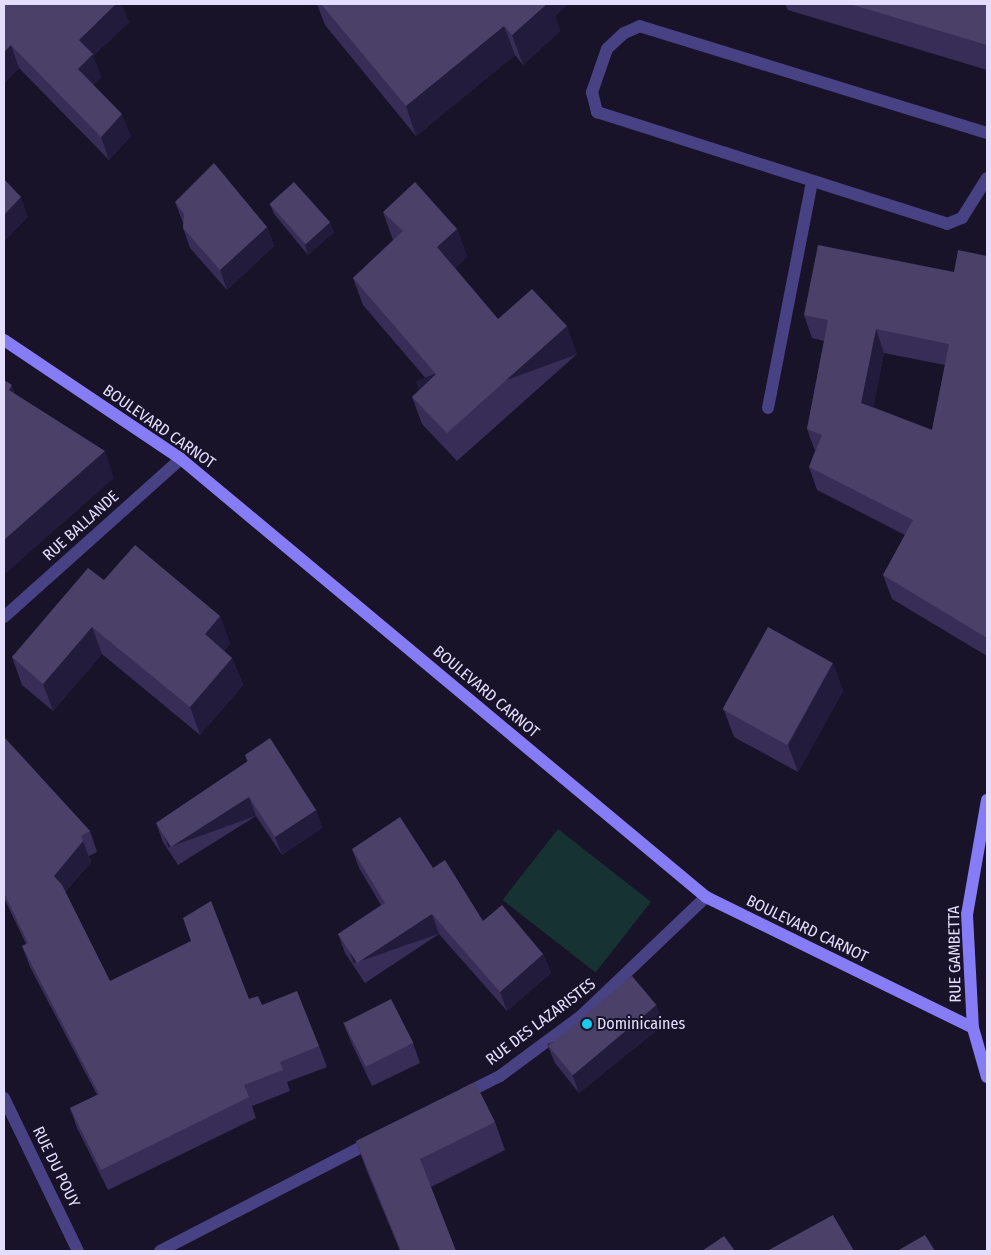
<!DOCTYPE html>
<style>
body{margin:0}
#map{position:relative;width:991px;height:1255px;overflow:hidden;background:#181329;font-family:"Fira Sans Condensed",sans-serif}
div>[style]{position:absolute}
.green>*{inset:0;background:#163233;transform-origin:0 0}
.street>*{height:12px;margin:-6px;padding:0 6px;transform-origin:6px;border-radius:6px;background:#484285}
.secondary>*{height:12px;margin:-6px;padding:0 6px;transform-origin:6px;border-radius:6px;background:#867cf5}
.wall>*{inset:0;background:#382d56}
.shaded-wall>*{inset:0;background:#231b3c;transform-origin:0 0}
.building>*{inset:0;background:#4a4068;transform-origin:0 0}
.dots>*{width:14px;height:14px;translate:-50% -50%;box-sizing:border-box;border:2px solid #181329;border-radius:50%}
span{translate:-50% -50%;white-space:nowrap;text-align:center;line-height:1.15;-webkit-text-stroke:4px #181329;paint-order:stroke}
.street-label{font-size:16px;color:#e3defd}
.poi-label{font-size:16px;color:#e3defd}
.left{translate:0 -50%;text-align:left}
.frame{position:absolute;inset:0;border:5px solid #e3defd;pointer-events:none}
</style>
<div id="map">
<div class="green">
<i style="left:558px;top:829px;width:118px;height:90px;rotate:38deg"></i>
</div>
<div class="street">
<i style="left:987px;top:133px;width:363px;rotate:-162.9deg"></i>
<i style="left:640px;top:26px;width:17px;rotate:156deg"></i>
<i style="left:624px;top:33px;width:23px;rotate:137deg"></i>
<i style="left:607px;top:49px;width:46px;rotate:109.2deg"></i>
<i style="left:592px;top:92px;width:21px;rotate:76deg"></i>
<i style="left:597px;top:112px;width:367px;rotate:17.7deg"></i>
<i style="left:947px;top:224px;width:16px;rotate:-22deg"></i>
<i style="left:962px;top:218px;width:47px;rotate:-58deg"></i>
<i style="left:768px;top:408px;width:231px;rotate:-79deg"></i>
<i style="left:4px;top:617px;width:237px;rotate:-41.8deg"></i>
<i style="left:464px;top:1094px;width:40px;rotate:-26.6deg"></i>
<i style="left:500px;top:1076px;width:101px;rotate:-36.5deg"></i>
<i style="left:581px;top:1016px;width:173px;rotate:-43.6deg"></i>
<i style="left:4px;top:1098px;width:170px;rotate:64.2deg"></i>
<i style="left:160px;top:1251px;width:240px;rotate:-27.3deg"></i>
</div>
<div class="secondary">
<i style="left:4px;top:340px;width:213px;rotate:33.9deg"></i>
<i style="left:181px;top:459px;width:684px;rotate:39.84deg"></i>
<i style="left:706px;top:897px;width:297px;rotate:26.1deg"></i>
<i style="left:987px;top:800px;width:117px;rotate:99.9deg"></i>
<i style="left:967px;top:915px;width:113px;rotate:87deg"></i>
<i style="left:973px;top:1028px;width:51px;rotate:74.1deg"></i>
</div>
<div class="wall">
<i style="clip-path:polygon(4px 4px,129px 22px,93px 56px,101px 77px,93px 85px,131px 136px,109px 160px,19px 68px,4px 83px)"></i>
<i style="clip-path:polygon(317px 4px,565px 4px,566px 6px,555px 16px,560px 31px,523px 65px,515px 55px,416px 136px,325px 25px)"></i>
<i style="clip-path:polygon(785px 4px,987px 4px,987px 70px,788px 10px)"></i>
<i style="clip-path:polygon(175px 202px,267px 227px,274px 246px,227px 290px,190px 248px,183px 228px,183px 223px)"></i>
<i style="clip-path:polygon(270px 204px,334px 232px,308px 255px,274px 214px)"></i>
<i style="clip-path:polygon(383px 212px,457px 229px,467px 257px,455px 268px,498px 319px,577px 354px,457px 461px,422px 424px,412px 397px,428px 381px,363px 305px,353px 278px,393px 240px)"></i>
<i style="clip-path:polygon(evenodd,987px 256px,987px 656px,892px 599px,883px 575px,905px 535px,817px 490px,809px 467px,815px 451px,807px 429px,824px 341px,812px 338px,804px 315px,954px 272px,987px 256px,884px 353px,945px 365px,932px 430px,873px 407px,884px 353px)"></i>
<i style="clip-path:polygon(104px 580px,220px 616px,230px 644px,224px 651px,232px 658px,243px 685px,200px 735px,102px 654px,53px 711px,22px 685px,12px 657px)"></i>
<i style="clip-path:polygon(833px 663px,843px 691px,798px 772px,734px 737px,724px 710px)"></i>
<i style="clip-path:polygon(4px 737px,90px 831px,97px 852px,89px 856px,91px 862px,65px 892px,110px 981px,249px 999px,262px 1005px,319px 1046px,327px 1067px,287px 1082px,290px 1091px,252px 1106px,256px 1118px,108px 1190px,77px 1128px,70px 1108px,97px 1095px,30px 967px,22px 946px,26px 944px,4px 898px)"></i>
<i style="clip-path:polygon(245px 755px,316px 810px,322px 828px,282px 855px,256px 816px,178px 865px,163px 842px,156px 823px,247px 762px)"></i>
<i style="clip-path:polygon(352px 849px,433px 868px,483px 921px,543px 954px,551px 973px,507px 1011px,439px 934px,365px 983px,345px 953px,338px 934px,381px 905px,359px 868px)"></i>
<i style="clip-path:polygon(656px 1005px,663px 1025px,579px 1093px,555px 1063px,547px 1044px)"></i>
<i style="clip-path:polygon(343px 1022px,413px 1043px,420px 1063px,372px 1086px,351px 1042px)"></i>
<i style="clip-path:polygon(495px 1122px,505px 1150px,431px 1187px,456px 1251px,400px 1251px,366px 1169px,356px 1141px)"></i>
</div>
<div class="shaded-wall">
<i style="clip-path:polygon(116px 4px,122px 4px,129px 22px,93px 56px,101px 77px,86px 92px,78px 69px,79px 40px)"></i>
<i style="clip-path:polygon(544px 4px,565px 4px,566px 6px,555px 16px,560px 31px,523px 65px,512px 35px)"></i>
<i style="clip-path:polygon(504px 26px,515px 55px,416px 136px,406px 106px)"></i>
<i style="clip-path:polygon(11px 45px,19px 68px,4px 83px,4px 52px)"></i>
<i style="clip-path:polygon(122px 114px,131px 136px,109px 160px,101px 137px)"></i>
<i style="clip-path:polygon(21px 197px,28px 217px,4px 242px,4px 215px)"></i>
<i style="clip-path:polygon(330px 222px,334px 232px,308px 255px,305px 245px)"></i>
<i style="clip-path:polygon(267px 227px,274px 246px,227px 290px,220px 270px)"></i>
<i style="clip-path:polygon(457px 229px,467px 257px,447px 275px,437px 247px)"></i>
<i style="left:567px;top:326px;width:30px;height:161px;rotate:70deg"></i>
<i style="clip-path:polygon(876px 329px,884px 353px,870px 426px,861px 403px)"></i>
<i style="clip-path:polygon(12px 385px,21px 412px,9px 390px)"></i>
<i style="clip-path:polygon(105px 451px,114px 478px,4px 575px,4px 540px)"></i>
<i style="clip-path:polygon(220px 616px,230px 644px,215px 662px,205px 634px)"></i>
<i style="clip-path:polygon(92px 627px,102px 654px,53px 711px,43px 684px)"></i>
<i style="clip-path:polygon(232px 658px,243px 685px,200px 735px,190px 707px)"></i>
<i style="clip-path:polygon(833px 663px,843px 691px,798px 772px,788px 745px)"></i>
<i style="left:249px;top:797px;width:20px;height:93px;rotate:70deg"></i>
<i style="clip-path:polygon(316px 810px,322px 828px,282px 855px,275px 837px)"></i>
<i style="clip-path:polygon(83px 841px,91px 862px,61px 896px,54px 876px)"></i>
<i style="left:432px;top:914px;width:21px;height:90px;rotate:71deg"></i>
<i style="clip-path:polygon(543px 954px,551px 973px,507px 1011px,500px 992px)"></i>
<i style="clip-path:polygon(656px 1005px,663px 1025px,579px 1093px,572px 1074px)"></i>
</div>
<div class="building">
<i style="clip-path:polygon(4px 4px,116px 4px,79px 40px,93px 54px,78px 69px,122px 114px,101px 137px,11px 45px,4px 52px)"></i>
<i style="clip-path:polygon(321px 4px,547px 4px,512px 35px,504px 26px,406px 106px)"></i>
<i style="clip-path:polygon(850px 4px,987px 4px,987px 45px)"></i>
<i style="clip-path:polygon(214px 163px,267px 227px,220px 270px,183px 228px,184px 214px,175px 202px)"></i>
<i style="clip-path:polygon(4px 179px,21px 197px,4px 215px)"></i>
<i style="left:294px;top:182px;width:54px;height:33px;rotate:48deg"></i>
<i style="clip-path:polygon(415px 182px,457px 229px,437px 247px,498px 319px,532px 289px,567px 326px,447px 433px,412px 397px,436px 374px,353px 278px,403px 231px,383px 212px)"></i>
<i style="clip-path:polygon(evenodd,818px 245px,954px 272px,958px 250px,987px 256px,987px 638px,883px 575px,913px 520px,809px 467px,822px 435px,807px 429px,828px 320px,804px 315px,818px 245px,876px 329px,949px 344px,932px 430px,861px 403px,876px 329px)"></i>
<i style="clip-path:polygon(4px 380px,12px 385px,9px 390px,105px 451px,4px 540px)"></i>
<i style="clip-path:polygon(135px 545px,220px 616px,205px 634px,232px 658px,190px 707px,92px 627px,43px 684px,12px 657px,88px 568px,104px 580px)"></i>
<i style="left:768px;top:627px;width:74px;height:94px;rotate:29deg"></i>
<i style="clip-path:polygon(4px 737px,90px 831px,81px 836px,83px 841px,54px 876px,62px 885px,110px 981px,191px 941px,183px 918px,211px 901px,249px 999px,258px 996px,262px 1005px,297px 991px,319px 1046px,280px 1062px,283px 1070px,244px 1085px,249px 1097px,101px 1170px,70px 1108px,99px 1094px,22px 946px,28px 943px,4px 893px)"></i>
<i style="clip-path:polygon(270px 738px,316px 810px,275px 837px,249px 797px,171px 847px,156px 823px,248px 761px,245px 755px)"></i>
<i style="clip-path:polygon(400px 817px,433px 868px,445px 860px,483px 921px,502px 905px,543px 954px,500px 992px,432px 914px,357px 963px,338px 934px,385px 903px,352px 849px)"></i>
<i style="left:632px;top:976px;width:38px;height:109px;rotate:50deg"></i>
<i style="left:391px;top:999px;width:49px;height:53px;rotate:63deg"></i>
<i style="clip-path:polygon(475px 1082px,495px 1122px,420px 1159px,456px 1251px,401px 1251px,356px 1141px)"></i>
<i style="clip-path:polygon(833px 1215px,854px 1251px,767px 1251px)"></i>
<i style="clip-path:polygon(925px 1235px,935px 1251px,897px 1251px)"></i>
<i style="clip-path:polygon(724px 1236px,735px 1251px,702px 1251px)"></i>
</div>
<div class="dots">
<i style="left:587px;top:1024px;background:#18ccee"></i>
</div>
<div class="street-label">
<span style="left:159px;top:427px;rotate:35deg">BOULEVARD CARNOT</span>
<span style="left:81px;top:526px;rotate:-42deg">RUE BALLANDE</span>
<span style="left:486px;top:692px;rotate:40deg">BOULEVARD CARNOT</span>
<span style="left:807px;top:929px;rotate:26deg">BOULEVARD CARNOT</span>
<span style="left:955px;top:954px;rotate:-91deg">RUE GAMBETTA</span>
<span style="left:541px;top:1022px;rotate:-37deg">RUE DES LAZARISTES</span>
<span style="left:56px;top:1167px;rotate:64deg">RUE DU POUY</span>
</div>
<div class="poi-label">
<span class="left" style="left:597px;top:1024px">Dominicaines</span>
</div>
<div class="frame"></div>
</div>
